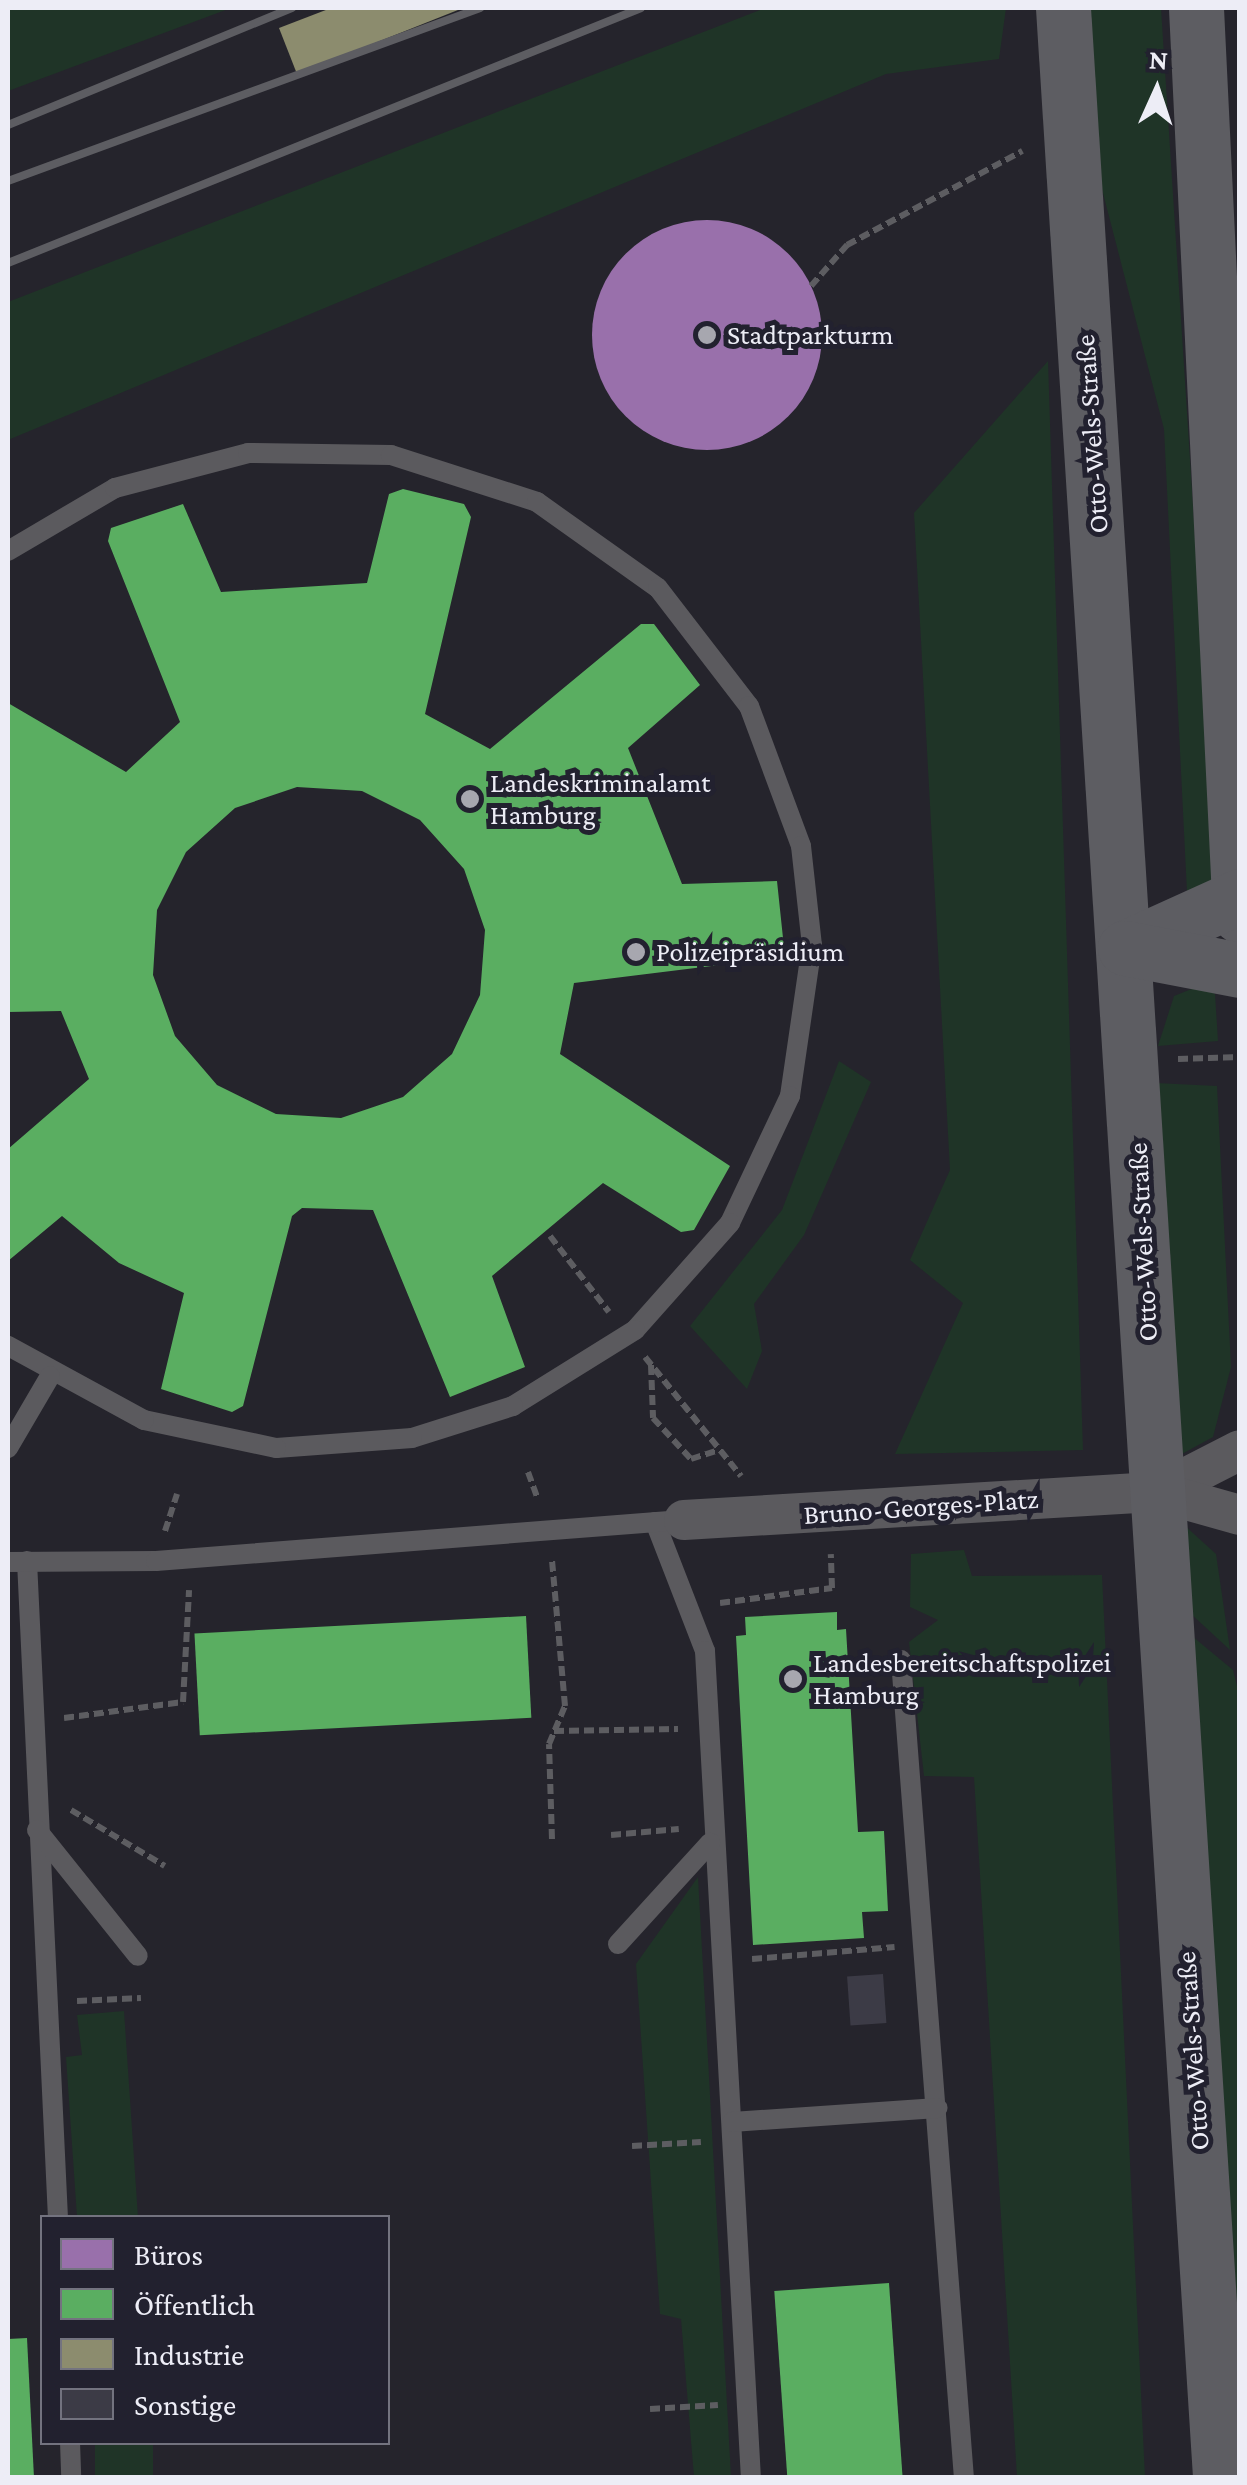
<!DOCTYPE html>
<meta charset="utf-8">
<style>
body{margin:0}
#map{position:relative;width:1247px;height:2485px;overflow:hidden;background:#25242c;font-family:"Crimson Pro",serif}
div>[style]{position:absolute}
.green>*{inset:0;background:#1f3427;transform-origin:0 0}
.offices>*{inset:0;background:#9970ab}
.round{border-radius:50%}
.public>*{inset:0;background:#5aae61;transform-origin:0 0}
.industry>*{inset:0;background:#8c8c6e}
.building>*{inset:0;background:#3c3b46;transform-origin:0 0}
.path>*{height:6px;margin-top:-3px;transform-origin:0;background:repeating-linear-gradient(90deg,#5d5d61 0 10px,transparent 0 15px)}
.lane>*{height:20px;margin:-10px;padding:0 10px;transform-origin:10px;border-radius:10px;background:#5b5a5e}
.street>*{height:40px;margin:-20px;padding:0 20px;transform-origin:20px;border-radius:20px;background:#5b5a5e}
.secondary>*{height:55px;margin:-27.5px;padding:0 27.5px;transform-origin:27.5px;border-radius:27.5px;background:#5d5d62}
.rail>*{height:8px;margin:-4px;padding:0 4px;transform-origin:4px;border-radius:4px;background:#5d5d62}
.dots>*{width:28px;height:28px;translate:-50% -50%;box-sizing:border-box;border:5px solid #22212f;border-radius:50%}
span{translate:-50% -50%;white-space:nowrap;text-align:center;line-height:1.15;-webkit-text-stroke:10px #22212f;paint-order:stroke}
.poi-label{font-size:28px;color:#ededf6}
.left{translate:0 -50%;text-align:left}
.street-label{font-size:28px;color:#ededf6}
.frame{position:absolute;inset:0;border:10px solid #ededf6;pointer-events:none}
.legend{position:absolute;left:40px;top:2215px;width:350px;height:230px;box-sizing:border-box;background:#22212f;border:2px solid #73737f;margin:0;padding:12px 18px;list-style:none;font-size:30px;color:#ededf6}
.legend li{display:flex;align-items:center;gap:20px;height:50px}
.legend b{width:50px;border:2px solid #73737f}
.north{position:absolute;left:1107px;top:40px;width:100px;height:100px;-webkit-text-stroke:8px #22212f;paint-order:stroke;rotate:3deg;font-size:28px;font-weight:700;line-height:40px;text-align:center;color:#ededf6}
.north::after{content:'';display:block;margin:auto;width:35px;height:45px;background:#ededf6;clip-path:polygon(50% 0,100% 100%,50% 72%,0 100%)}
</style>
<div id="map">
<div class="green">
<i style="clip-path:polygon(8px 8px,231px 8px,8px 91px)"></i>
<i style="clip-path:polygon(765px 8px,1006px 8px,999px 59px,886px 74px,8px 440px,8px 302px)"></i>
<i style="clip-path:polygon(1084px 8px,1161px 8px,1217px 880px,1187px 892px,1164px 429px,1096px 166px)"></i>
<i style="clip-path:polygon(1048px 361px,1083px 1450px,895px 1454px,963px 1303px,910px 1260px,950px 1170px,914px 513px)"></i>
<i style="clip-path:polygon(1199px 986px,1215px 994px,1218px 1041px,1158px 1046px,1174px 996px)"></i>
<i style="clip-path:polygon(839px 1061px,871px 1082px,804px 1235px,754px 1304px,762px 1351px,747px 1389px,690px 1326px,782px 1210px)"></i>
<i style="clip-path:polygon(1156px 1083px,1217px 1086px,1231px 1367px,1213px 1437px,1180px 1455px)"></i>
<i style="clip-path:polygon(1183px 1524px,1216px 1554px,1230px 1650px,1190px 1613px)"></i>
<i style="clip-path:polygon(964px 1550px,972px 1576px,1102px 1575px,1145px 2477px,1017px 2477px,974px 1777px,924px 1776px,909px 1642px,938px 1620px,910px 1607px,911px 1554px)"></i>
<i style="clip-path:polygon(1192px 1636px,1233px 1670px,1239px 1694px,1239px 2446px)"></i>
<i style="clip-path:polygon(698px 1877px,731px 2477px,694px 2477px,681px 2319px,660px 2314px,636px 1964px)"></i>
<i style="clip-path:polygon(124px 2011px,138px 2217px,77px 2217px,66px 2057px,82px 2055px,77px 2015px)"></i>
<i style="left:95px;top:2443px;width:58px;height:34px"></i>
</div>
<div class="offices">
<i class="round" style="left:592px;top:220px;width:230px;height:230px"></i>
</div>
<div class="public">
<i style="clip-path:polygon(evenodd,403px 489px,464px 504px,471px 517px,425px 714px,490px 749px,641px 624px,654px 624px,700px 685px,628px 748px,682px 884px,777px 881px,785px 957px,574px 983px,560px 1054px,730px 1166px,694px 1230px,681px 1232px,603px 1183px,492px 1276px,525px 1367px,450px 1397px,373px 1210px,302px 1208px,292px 1216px,243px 1406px,232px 1412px,161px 1389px,184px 1293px,119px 1263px,62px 1216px,8px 1261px,8px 1149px,89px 1079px,61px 1011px,8px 1012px,8px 703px,126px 772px,180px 722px,108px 541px,111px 528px,183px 504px,221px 592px,367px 583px,389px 494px,403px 489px,297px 787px,362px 791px,420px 820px,464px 869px,485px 930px,480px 995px,452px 1054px,403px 1097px,341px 1118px,276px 1114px,217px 1085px,175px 1036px,153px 975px,157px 910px,186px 852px,235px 808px,297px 787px)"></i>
<i style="clip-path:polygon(837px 1612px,837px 1630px,846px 1629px,858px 1832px,884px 1831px,888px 1911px,862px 1912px,864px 1938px,753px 1945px,736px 1636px,746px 1635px,745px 1617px)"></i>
<i style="left:526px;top:1616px;width:102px;height:332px;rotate:87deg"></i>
<i style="left:889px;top:2283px;width:195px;height:115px;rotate:86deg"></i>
<i style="clip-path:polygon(27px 2338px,34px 2478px,8px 2478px,8px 2339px)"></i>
</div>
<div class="industry">
<i style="clip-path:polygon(331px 8px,463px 8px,297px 74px,279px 28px)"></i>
</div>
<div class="building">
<i style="left:883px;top:1974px;width:49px;height:36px;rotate:86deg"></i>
</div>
<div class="path">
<i style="left:811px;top:286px;width:55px;rotate:-48.7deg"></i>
<i style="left:847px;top:245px;width:199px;rotate:-28.2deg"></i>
<i style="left:1178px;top:1059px;width:62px;rotate:-1.8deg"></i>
<i style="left:550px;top:1236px;width:96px;rotate:52.2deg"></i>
<i style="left:645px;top:1357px;width:153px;rotate:51.1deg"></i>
<i style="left:651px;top:1365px;width:53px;rotate:87.8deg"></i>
<i style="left:653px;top:1418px;width:56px;rotate:47.2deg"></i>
<i style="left:691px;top:1459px;width:29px;rotate:-18deg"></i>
<i style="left:528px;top:1472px;width:29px;rotate:70deg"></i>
<i style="left:165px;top:1531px;width:39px;rotate:-72deg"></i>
<i style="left:720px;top:1603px;width:113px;rotate:-7.6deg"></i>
<i style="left:832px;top:1588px;width:34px;rotate:-92deg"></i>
<i style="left:64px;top:1718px;width:120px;rotate:-7.7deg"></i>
<i style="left:183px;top:1702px;width:112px;rotate:-86.9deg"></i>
<i style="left:554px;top:1731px;width:124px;rotate:-0.9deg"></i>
<i style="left:71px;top:1810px;width:109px;rotate:30.8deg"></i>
<i style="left:611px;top:1835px;width:68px;rotate:-5deg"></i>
<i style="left:552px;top:1839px;width:95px;rotate:-91.8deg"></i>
<i style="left:549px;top:1744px;width:41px;rotate:-67.2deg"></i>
<i style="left:565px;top:1706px;width:148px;rotate:-95.1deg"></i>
<i style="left:752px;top:1959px;width:143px;rotate:-4.8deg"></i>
<i style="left:77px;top:2001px;width:64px;rotate:-2.7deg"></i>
<i style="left:632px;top:2146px;width:69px;rotate:-3.3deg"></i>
<i style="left:650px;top:2409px;width:68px;rotate:-3.4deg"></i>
</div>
<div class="lane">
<i style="left:8px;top:551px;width:124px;rotate:-30.5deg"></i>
<i style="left:115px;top:488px;width:138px;rotate:-14.7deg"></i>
<i style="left:248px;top:453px;width:143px;rotate:0.8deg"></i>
<i style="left:391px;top:455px;width:153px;rotate:17.8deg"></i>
<i style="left:537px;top:502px;width:148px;rotate:35.4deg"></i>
<i style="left:658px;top:588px;width:149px;rotate:52.4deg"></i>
<i style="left:749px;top:706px;width:149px;rotate:69.6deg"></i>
<i style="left:801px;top:846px;width:100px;rotate:83.7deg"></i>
<i style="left:812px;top:945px;width:153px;rotate:98.3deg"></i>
<i style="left:790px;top:1096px;width:140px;rotate:115.3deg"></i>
<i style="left:730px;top:1223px;width:143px;rotate:131.6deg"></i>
<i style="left:635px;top:1330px;width:144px;rotate:148.1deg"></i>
<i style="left:513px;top:1406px;width:106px;rotate:162.4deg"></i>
<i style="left:412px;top:1438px;width:136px;rotate:175.8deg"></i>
<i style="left:276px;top:1448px;width:135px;rotate:-168deg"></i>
<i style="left:144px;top:1420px;width:155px;rotate:-151.4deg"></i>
<i style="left:8px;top:1448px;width:83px;rotate:-59.7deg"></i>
<i style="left:655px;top:1522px;width:138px;rotate:68.8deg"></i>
<i style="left:705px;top:1651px;width:828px;rotate:86.82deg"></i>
<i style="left:27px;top:1561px;width:658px;rotate:87.3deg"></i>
<i style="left:8px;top:1562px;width:148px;rotate:-0.4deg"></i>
<i style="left:156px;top:1561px;width:515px;rotate:-4.46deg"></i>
<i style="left:901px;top:1660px;width:820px;rotate:85.6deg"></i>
<i style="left:37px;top:1830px;width:161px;rotate:51.3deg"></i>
<i style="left:618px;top:1944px;width:137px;rotate:-47.7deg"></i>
<i style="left:732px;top:2122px;width:206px;rotate:-3.9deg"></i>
<i style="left:70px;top:2442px;width:36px;rotate:88deg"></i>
</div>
<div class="street">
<i style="left:1158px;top:1492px;width:92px;rotate:-27.1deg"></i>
<i style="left:684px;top:1520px;width:475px;rotate:-3.4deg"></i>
<i style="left:1158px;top:1492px;width:85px;rotate:15.7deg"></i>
</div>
<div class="secondary">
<i style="left:1063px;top:8px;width:2475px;rotate:86.36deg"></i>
<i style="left:1196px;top:8px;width:909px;rotate:87.23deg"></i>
<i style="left:1125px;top:948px;width:126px;rotate:-24.3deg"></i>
<i style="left:1125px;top:948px;width:117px;rotate:10.8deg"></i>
</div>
<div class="rail">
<i style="left:8px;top:125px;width:307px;rotate:-22.4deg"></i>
<i style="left:8px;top:181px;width:503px;rotate:-20.13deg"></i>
<i style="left:8px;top:263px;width:682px;rotate:-21.94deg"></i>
</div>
<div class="dots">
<i style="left:707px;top:335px;background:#a7a7af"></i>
<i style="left:470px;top:799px;background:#a7a7af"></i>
<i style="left:636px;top:952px;background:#a7a7af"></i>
<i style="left:793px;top:1679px;background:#a7a7af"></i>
</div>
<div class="poi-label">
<span class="left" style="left:727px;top:335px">Stadtparkturm</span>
<span class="left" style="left:490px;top:799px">Landeskriminalamt<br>Hamburg</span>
<span class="left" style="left:656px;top:952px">Polizeipräsidium</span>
<span class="left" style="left:813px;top:1679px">Landesbereitschaftspolizei<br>Hamburg</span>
</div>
<div class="street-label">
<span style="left:1092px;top:434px;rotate:-94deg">Otto-Wels-Straße</span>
<span style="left:1143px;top:1242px;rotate:-93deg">Otto-Wels-Straße</span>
<span style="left:921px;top:1507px;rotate:-4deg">Bruno-Georges-Platz</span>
<span style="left:1193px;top:2051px;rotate:-94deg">Otto-Wels-Straße</span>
</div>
<div class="frame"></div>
<ul class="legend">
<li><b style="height:28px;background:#9970ab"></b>Büros</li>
<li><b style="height:28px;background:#5aae61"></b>Öffentlich</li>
<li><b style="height:28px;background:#8c8c6e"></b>Industrie</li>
<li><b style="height:28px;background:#3c3b46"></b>Sonstige</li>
</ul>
<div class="north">N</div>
</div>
